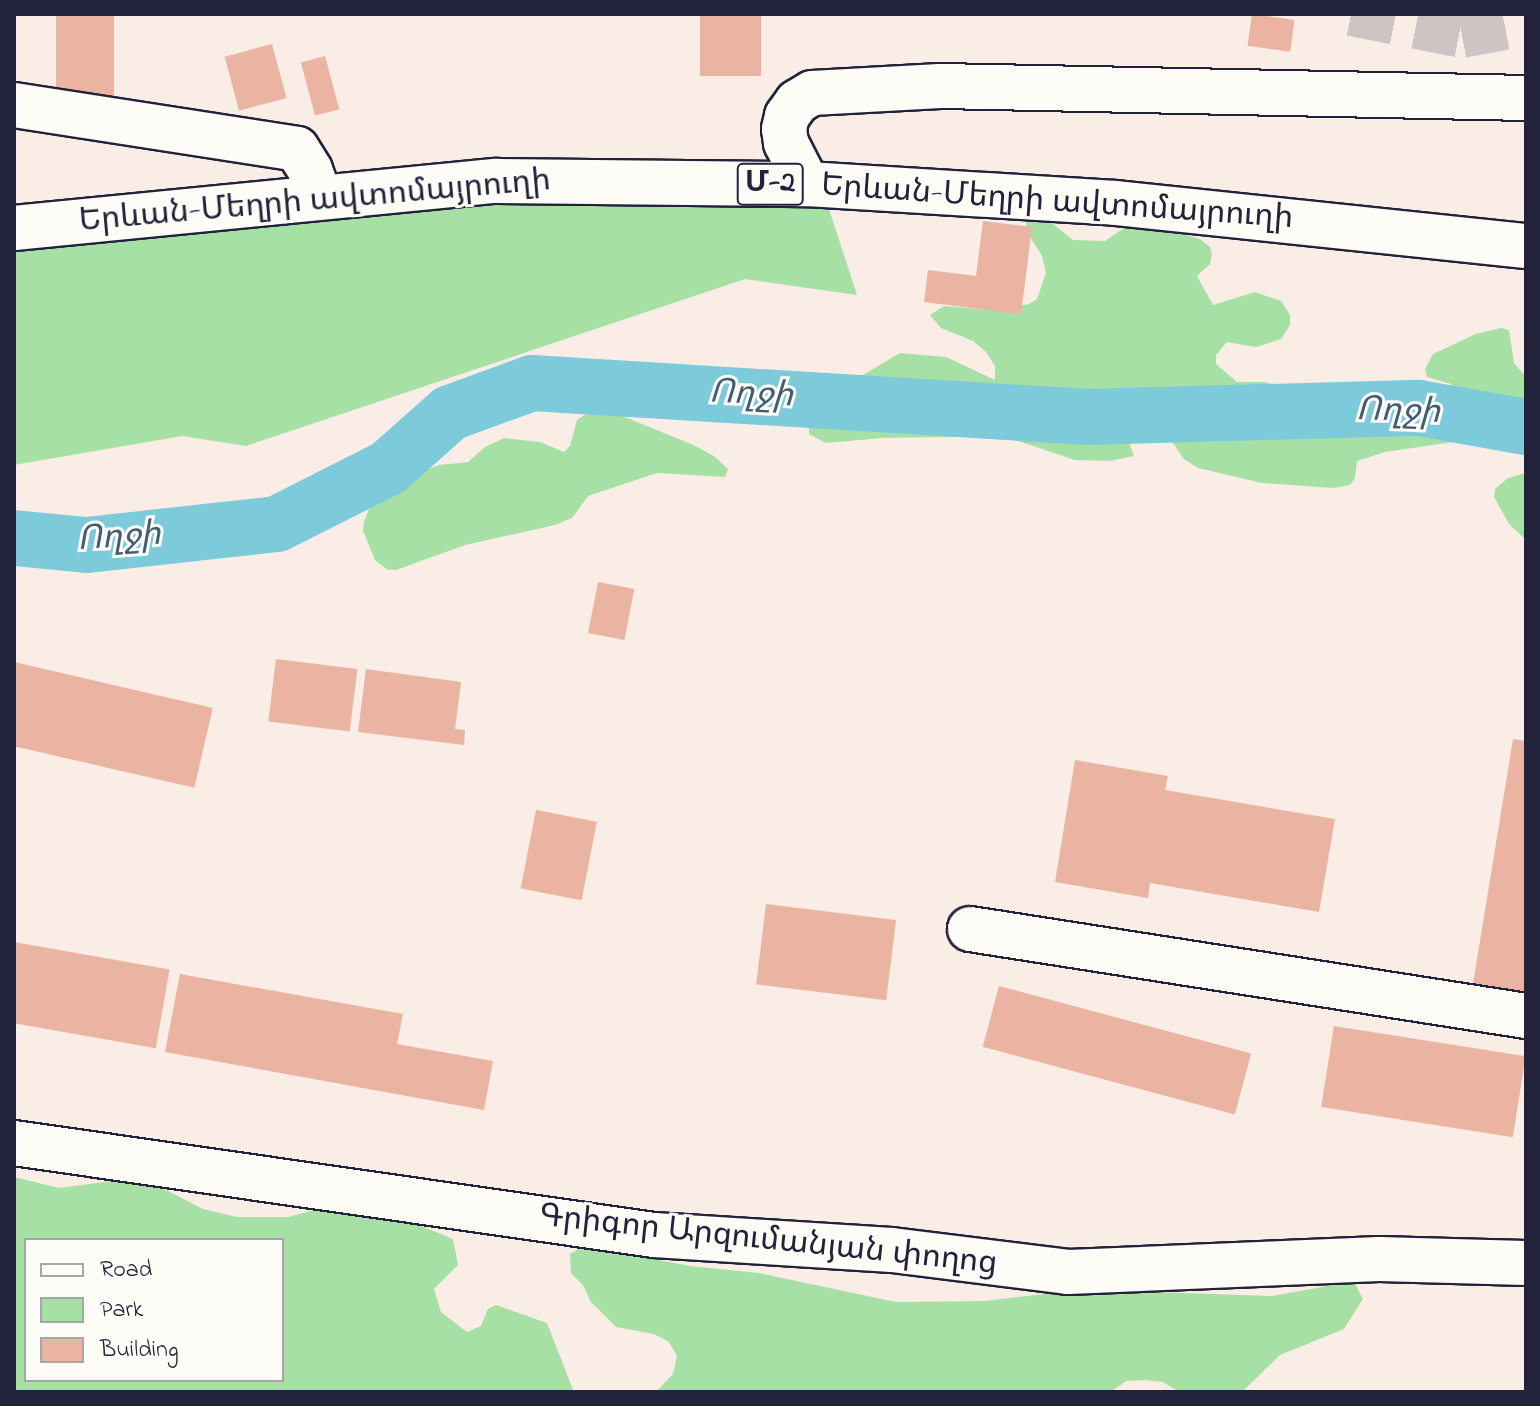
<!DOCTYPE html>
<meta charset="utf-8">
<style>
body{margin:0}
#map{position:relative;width:1540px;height:1406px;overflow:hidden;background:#f9ede6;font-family:"Indie Flower","Noto Sans Armenian",sans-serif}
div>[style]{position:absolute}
.green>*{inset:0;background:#a6e0a5}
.river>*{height:56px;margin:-28px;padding:0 28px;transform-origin:28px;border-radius:28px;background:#7ccada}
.building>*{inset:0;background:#ebb3a2;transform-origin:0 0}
.minor-tunnel>*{height:44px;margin-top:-22px;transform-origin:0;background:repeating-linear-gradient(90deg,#cec4c4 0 44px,transparent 0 66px)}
.roads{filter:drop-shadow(2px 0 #22223b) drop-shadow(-2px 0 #22223b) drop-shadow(0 2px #22223b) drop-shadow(0 -2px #22223b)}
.minor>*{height:44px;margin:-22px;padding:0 22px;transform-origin:22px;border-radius:22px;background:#fdfcf7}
.highway>*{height:44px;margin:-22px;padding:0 22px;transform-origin:22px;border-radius:22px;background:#fdfcf7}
span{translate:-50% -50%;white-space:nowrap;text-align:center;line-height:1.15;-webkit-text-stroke:6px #fdfcf7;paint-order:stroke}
.shield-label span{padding:2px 6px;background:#fdfcf7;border:2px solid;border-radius:6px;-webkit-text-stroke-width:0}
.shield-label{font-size:30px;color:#22223b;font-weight:700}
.street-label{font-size:32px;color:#22223b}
.water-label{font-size:34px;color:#425d73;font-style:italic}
.frame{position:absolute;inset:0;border:16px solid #22223b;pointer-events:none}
.legend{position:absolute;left:24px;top:1238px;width:260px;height:144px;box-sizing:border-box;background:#fdfcf7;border:2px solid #a5a5ac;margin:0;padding:10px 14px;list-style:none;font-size:24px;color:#22223b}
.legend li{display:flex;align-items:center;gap:16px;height:40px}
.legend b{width:40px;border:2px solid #a5a5ac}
</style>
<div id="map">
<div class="green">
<i style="clip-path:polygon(575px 200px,827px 203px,857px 295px,745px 279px,246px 446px,182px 436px,14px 465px,14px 249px,319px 216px)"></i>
<i style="clip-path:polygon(1034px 218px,1052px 223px,1073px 240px,1105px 241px,1127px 226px,1145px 223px,1200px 239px,1210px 247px,1212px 254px,1210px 264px,1197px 276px,1213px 305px,1255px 292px,1281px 301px,1290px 315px,1290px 325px,1281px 339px,1256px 347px,1227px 342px,1216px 355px,1216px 364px,1237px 382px,1264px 382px,1379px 410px,1400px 413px,1429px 408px,1452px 393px,1451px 384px,1427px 377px,1425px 369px,1433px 354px,1476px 334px,1501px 328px,1509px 330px,1514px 363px,1526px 377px,1526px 443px,1503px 444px,1487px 437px,1385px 452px,1357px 461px,1355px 478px,1350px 485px,1333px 488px,1262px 483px,1198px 468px,1184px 459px,1169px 437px,1150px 419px,1081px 396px,1041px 396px,1031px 400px,1031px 409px,1053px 424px,1119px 436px,1128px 440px,1134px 456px,1109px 461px,1075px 460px,1003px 436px,882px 438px,826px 443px,809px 434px,809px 414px,829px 395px,900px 353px,946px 357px,995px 380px,995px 366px,986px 352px,973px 341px,941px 328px,930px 315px,944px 306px,991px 310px,1029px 304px,1037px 299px,1046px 273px,1042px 256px,1027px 232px,1026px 223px)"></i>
<i style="clip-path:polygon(592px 410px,610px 411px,691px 444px,714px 456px,728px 469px,725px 477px,657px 473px,588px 496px,572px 518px,555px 525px,465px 545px,396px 570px,388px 570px,375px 560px,363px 531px,364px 522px,371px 504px,393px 483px,439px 465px,468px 462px,485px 447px,504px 438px,540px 442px,564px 452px,570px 446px,577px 420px)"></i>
<i style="clip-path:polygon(1526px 473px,1526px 540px,1509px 524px,1494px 497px,1495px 489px,1508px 478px)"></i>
<i style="clip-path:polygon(evenodd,14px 1177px,59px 1188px,112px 1181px,156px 1185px,203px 1209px,237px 1217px,288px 1217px,330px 1206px,390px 1213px,453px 1239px,458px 1265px,434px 1289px,441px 1312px,467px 1332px,481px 1326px,488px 1309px,496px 1305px,547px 1323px,574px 1392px,14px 1392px,14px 1177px,26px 1240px,282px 1240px,282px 1380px,26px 1380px,26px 1240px)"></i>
<i style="clip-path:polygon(584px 1246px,690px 1266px,759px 1273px,896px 1302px,985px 1301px,1044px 1294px,1122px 1291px,1272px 1296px,1339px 1284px,1355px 1284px,1363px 1299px,1344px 1329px,1280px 1355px,1242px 1392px,1179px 1392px,1163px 1382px,1145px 1380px,1126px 1381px,1111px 1392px,656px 1392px,673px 1374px,677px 1356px,669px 1342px,654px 1334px,616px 1327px,591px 1302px,583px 1285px,571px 1273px,570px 1254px)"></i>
</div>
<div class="river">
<i style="left:14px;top:538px;width:73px;rotate:5.5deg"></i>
<i style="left:87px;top:545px;width:191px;rotate:-6.3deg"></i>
<i style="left:277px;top:524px;width:124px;rotate:-26.8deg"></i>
<i style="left:388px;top:468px;width:83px;rotate:-41.6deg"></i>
<i style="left:450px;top:413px;width:87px;rotate:-20.1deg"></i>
<i style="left:532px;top:383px;width:557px;rotate:3.5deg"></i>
<i style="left:1088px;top:417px;width:331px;rotate:-1.6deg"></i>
<i style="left:1419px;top:408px;width:109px;rotate:10.1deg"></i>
</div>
<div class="building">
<i style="left:56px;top:14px;width:58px;height:88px"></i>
<i style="left:700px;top:14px;width:61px;height:62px"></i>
<i style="left:1252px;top:14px;width:43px;height:32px;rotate:8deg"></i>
<i style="left:272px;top:44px;width:56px;height:49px;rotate:75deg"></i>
<i style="left:325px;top:56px;width:55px;height:25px;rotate:75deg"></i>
<i style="clip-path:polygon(983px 221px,1032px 227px,1021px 314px,924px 302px,928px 270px,976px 276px)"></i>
<i style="left:598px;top:582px;width:37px;height:52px;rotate:11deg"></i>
<i style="left:276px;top:659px;width:82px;height:63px;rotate:7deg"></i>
<i style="left:14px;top:662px;width:204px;height:82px;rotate:13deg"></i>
<i style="clip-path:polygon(366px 669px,461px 682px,455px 729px,465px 730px,464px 745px,358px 732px)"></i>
<i style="clip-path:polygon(1513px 739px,1526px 741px,1526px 993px,1473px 984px)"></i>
<i style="clip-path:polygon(1075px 760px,1168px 776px,1165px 790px,1335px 819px,1319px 912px,1150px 883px,1148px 898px,1055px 882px)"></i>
<i style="left:536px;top:810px;width:62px;height:80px;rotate:11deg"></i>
<i style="left:766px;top:904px;width:131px;height:81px;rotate:7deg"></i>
<i style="left:14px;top:942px;width:158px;height:80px;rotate:10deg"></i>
<i style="clip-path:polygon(180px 974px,403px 1014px,397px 1044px,493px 1061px,484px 1110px,165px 1052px)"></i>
<i style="left:999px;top:986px;width:261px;height:63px;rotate:15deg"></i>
<i style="left:1334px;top:1026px;width:194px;height:82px;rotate:9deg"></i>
</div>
<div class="minor-tunnel">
<i style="left:1351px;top:14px;width:113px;rotate:11.2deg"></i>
<i style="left:1462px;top:36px;width:65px;rotate:-10.6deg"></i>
</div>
<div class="roads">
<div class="minor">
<i style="left:14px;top:105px;width:286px;rotate:8.8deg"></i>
<i style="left:297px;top:149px;width:25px;rotate:58deg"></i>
<i style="left:310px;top:170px;width:29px;rotate:70deg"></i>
<i style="left:807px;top:184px;width:46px;rotate:-117.1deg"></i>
<i style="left:786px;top:143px;width:14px;rotate:-98deg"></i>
<i style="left:784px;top:129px;width:13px;rotate:-77deg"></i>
<i style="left:787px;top:116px;width:17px;rotate:-54deg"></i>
<i style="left:797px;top:102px;width:17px;rotate:-31deg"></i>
<i style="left:812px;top:93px;width:128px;rotate:-3.1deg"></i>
<i style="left:940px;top:86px;width:586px;rotate:1.17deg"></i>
<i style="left:970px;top:929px;width:563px;rotate:8.89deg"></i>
<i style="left:14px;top:1143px;width:647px;rotate:8.18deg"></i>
<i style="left:654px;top:1235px;width:238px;rotate:3.6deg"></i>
<i style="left:892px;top:1250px;width:177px;rotate:7.1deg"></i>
<i style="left:1068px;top:1272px;width:311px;rotate:-2.4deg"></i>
<i style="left:1379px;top:1259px;width:147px;rotate:1.6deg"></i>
</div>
<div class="highway">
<i style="left:14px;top:228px;width:485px;rotate:-5.6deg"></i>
<i style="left:497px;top:181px;width:310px;rotate:0.6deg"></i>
<i style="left:807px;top:184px;width:309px;rotate:3.5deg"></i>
<i style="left:1115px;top:203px;width:413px;rotate:6deg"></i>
</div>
</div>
<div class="shield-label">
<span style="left:770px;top:184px">Մ-2</span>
</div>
<div class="street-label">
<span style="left:315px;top:203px;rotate:-5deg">Երևան-Մեղրի ավտոմայրուղի</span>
<span style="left:1057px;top:204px;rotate:4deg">Երևան-Մեղրի ավտոմայրուղի</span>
<span style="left:768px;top:1242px;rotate:6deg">Գրիգոր Արզումանյան փողոց</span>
</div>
<div class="water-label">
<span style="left:751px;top:396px;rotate:3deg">Ողջի</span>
<span style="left:1398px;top:413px;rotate:2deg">Ողջի</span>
<span style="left:119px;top:539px;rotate:-4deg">Ողջի</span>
</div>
<div class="frame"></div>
<ul class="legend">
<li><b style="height:10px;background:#fdfcf7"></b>Road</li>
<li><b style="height:22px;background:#a6e0a5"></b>Park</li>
<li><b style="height:22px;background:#ebb3a2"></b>Building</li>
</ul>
</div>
